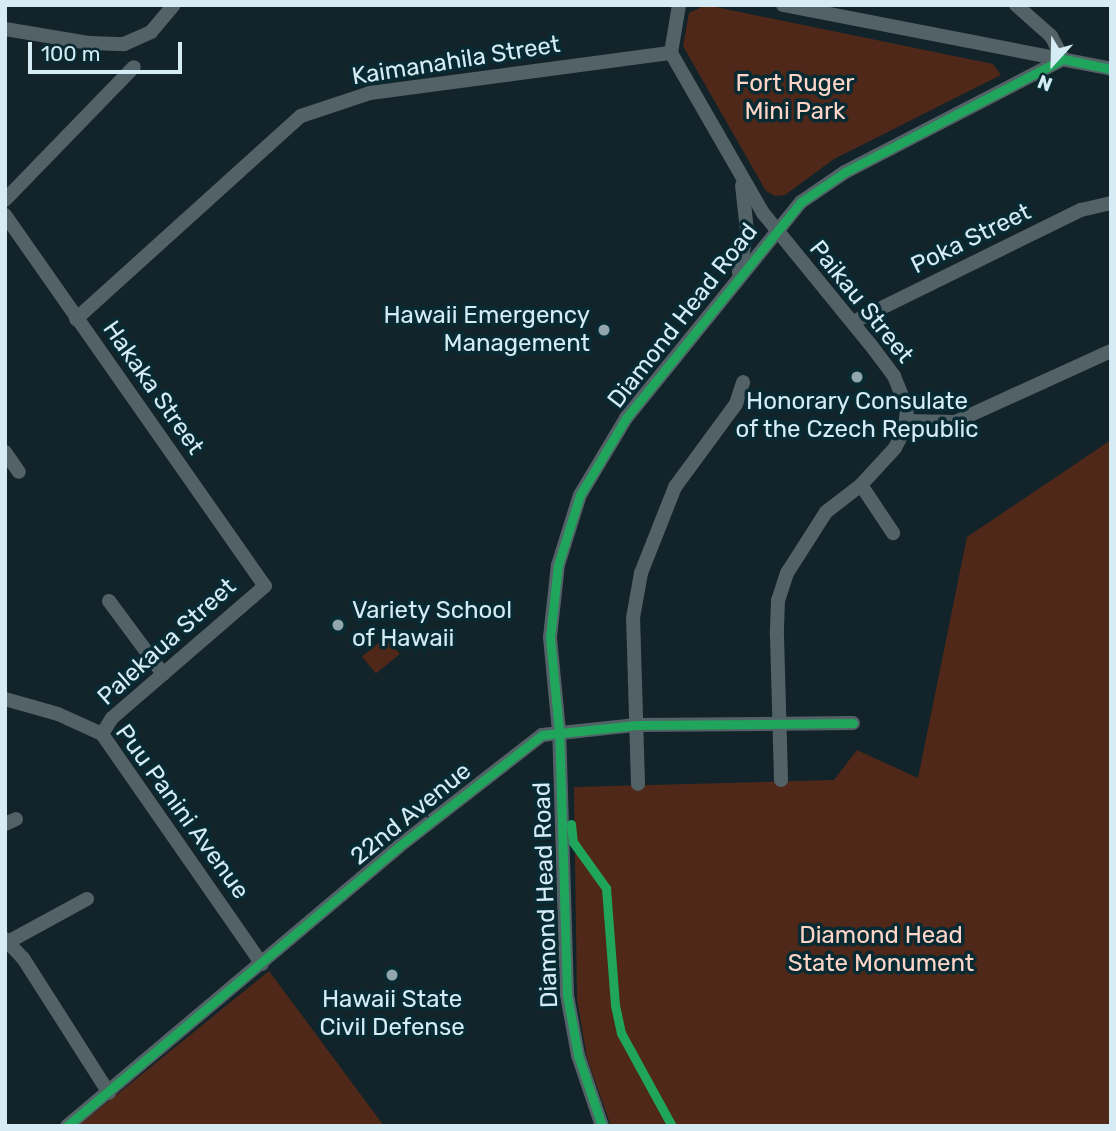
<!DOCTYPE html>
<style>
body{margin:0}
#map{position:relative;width:1116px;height:1131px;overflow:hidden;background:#122429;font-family:Rubik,sans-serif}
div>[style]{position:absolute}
.green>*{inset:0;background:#4f281a;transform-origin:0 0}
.minor>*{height:14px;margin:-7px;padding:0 7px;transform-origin:7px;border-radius:7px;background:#536266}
.cycleway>*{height:9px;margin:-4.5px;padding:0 4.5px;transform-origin:4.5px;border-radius:4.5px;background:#20a55d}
.dots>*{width:19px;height:19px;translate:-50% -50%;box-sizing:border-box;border:4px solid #082a33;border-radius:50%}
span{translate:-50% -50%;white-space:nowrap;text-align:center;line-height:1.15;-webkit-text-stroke:7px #082a33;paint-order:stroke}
.street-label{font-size:24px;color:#d5ecf4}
.park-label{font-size:24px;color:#fed5c7}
.poi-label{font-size:24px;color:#d5ecf4}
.right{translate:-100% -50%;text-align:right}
.left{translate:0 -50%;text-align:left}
.frame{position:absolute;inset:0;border:7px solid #d5ecf4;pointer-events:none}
.north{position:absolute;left:1018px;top:28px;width:70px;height:70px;-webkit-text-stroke:5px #082a33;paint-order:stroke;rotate:202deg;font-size:19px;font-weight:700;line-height:28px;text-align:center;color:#d5ecf4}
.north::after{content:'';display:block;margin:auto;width:24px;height:32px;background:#d5ecf4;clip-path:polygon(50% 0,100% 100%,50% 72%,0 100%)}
.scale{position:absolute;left:28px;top:42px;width:154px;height:32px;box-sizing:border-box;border:4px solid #d5ecf4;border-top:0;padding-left:9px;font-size:21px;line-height:24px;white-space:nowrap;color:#d5ecf4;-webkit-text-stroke:5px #082a33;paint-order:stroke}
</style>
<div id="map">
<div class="green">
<i style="clip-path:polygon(706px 5px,993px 64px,1001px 75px,834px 159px,785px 195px,775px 196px,766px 191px,683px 46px,689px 13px)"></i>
<i style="clip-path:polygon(1111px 440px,1111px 1126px,611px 1126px,587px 1058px,577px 999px,574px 787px,834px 780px,857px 750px,918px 778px,967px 537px)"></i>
<i style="left:386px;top:637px;width:22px;height:31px;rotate:51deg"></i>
<i style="clip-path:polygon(269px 971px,384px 1126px,78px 1126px)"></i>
</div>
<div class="minor">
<i style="left:679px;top:5px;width:49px;rotate:99.5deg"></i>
<i style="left:671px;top:53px;width:185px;rotate:60.1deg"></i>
<i style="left:763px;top:213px;width:169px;rotate:50.8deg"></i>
<i style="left:870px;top:344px;width:40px;rotate:53deg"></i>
<i style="left:894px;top:376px;width:35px;rotate:68deg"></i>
<i style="left:907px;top:409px;width:20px;rotate:96deg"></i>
<i style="left:905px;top:429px;width:21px;rotate:118deg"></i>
<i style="left:895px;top:448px;width:50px;rotate:132.6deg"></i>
<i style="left:861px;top:485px;width:44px;rotate:142.4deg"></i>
<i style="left:826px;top:512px;width:72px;rotate:122.6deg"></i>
<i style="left:787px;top:573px;width:28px;rotate:108deg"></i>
<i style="left:778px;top:600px;width:36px;rotate:92deg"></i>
<i style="left:777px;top:636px;width:144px;rotate:88.4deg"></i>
<i style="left:783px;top:5px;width:334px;rotate:11deg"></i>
<i style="left:1016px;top:5px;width:47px;rotate:41.5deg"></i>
<i style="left:1051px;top:36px;width:26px;rotate:62deg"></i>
<i style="left:5px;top:29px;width:86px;rotate:9.4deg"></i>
<i style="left:90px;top:43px;width:34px;rotate:2deg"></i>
<i style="left:124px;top:44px;width:30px;rotate:-24deg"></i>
<i style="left:151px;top:32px;width:35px;rotate:-50deg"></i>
<i style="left:5px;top:200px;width:185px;rotate:-45.9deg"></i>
<i style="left:5px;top:215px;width:453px;rotate:55deg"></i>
<i style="left:265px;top:586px;width:202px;rotate:139.2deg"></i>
<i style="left:112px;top:718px;width:19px;rotate:122deg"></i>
<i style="left:739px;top:272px;width:42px;rotate:-79deg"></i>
<i style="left:747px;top:231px;width:46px;rotate:-96.2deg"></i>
<i style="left:76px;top:319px;width:303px;rotate:-42.1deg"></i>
<i style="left:301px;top:116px;width:73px;rotate:-18.4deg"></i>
<i style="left:370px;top:93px;width:304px;rotate:-7.6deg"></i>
<i style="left:853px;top:322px;width:254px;rotate:-26.2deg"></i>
<i style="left:1081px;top:210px;width:31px;rotate:-13deg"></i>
<i style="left:907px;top:421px;width:48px;rotate:1.2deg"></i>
<i style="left:955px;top:422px;width:171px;rotate:-24.5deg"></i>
<i style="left:5px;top:452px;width:24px;rotate:55deg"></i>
<i style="left:861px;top:485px;width:58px;rotate:56.3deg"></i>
<i style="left:109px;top:601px;width:91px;rotate:53.5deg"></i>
<i style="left:5px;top:699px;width:55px;rotate:15.8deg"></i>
<i style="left:58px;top:714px;width:48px;rotate:24.4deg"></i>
<i style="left:102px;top:734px;width:280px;rotate:55.2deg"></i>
<i style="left:638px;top:784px;width:166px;rotate:-91.7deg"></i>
<i style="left:633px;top:618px;width:46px;rotate:-79.9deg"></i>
<i style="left:641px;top:573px;width:92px;rotate:-68.4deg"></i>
<i style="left:675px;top:487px;width:103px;rotate:-53.7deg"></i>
<i style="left:736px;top:404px;width:23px;rotate:-72deg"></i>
<i style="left:5px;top:824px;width:12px;rotate:-24deg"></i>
<i style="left:5px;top:939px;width:26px;rotate:47deg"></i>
<i style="left:23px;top:958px;width:160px;rotate:57.5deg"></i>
<i style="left:8px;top:942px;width:90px;rotate:-28.6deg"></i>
<i style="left:67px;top:1126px;width:433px;rotate:-40.1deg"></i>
<i style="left:398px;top:847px;width:182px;rotate:-37.9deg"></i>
<i style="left:542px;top:735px;width:95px;rotate:-6.1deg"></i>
<i style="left:636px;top:725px;width:217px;rotate:-0.5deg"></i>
<i style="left:602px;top:1126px;width:75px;rotate:-108.7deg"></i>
<i style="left:578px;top:1055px;width:61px;rotate:-100.4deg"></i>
<i style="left:567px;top:995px;width:264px;rotate:-91.7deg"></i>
<i style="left:559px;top:731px;width:94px;rotate:-95.5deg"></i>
<i style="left:550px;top:637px;width:72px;rotate:-83.7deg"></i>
<i style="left:558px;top:565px;width:73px;rotate:-72.6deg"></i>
<i style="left:580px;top:495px;width:90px;rotate:-59.1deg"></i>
<i style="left:626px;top:418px;width:278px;rotate:-51deg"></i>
<i style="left:801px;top:202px;width:53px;rotate:-34.3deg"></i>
<i style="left:845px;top:172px;width:246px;rotate:-27.4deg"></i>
</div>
<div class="cycleway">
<i style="left:571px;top:824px;width:18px;rotate:84deg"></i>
<i style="left:573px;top:842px;width:57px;rotate:54.3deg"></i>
<i style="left:606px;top:888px;width:117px;rotate:85.6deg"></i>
<i style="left:615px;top:1005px;width:29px;rotate:78deg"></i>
<i style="left:621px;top:1033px;width:106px;rotate:61.3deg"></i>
<i style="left:67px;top:1126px;width:433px;rotate:-40.1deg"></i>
<i style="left:398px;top:847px;width:182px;rotate:-37.9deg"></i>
<i style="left:542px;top:735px;width:95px;rotate:-6.1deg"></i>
<i style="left:636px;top:725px;width:217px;rotate:-0.5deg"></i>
<i style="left:602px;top:1126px;width:75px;rotate:-108.7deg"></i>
<i style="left:578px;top:1055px;width:61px;rotate:-100.4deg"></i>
<i style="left:567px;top:995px;width:264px;rotate:-91.7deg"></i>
<i style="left:559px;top:731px;width:94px;rotate:-95.5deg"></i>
<i style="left:550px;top:637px;width:72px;rotate:-83.7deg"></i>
<i style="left:558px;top:565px;width:73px;rotate:-72.6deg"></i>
<i style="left:580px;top:495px;width:90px;rotate:-59.1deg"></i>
<i style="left:626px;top:418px;width:278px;rotate:-51deg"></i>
<i style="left:801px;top:202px;width:53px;rotate:-34.3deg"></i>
<i style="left:845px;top:172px;width:246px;rotate:-27.4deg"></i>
<i style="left:1063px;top:59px;width:49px;rotate:11.8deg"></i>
</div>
<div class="dots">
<i style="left:604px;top:330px;background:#91a6ad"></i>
<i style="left:857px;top:377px;background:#91a6ad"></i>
<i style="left:338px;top:625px;background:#91a6ad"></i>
<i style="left:392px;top:975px;background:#91a6ad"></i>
</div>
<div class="street-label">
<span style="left:456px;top:61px;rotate:-9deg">Kaimanahila Street</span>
<span style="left:971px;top:239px;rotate:-26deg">Poka Street</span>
<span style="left:861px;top:302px;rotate:51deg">Paikau Street</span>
<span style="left:683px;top:316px;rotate:-52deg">Diamond Head Road</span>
<span style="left:153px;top:388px;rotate:55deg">Hakaka Street</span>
<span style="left:167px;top:642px;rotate:-42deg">Palekaua Street</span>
<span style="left:182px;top:812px;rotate:54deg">Puu Panini Avenue</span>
<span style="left:411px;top:814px;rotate:-39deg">22nd Avenue</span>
<span style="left:546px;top:895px;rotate:-92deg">Diamond Head Road</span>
</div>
<div class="park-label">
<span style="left:795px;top:98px">Fort Ruger<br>Mini Park</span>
<span style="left:881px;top:950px">Diamond Head<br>State Monument</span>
</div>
<div class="poi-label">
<span class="right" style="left:590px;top:330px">Hawaii Emergency<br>Management</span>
<span style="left:857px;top:416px">Honorary Consulate<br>of the Czech Republic</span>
<span class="left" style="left:352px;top:625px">Variety School<br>of Hawaii</span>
<span style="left:392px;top:1014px">Hawaii State<br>Civil Defense</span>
</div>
<div class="frame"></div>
<div class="north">N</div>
<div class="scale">100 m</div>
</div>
